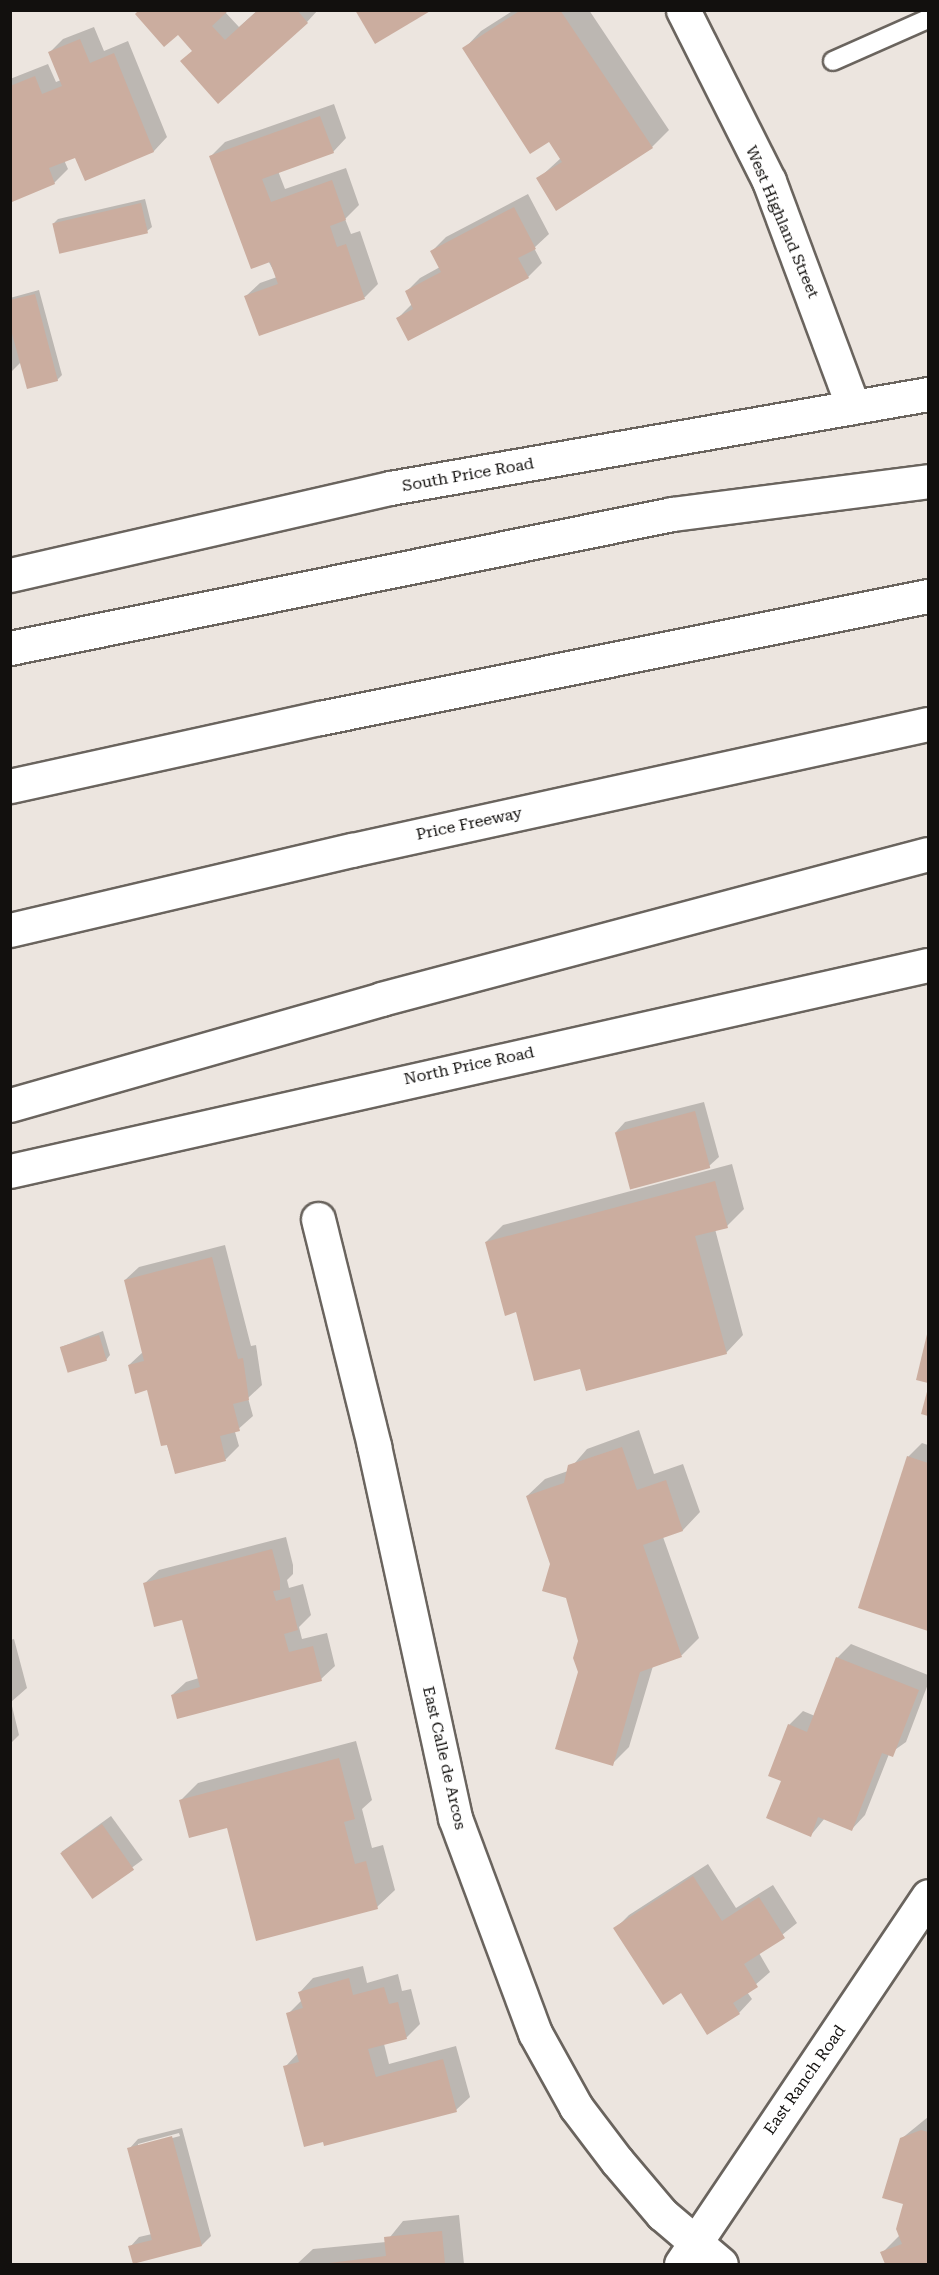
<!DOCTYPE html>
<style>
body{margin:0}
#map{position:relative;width:939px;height:2275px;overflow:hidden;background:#ece5df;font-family:"Roboto Serif",serif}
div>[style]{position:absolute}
.shadow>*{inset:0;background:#0003;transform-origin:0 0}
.building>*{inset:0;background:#cbad9f;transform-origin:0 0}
.roads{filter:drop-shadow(2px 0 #6a645e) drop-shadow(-2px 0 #6a645e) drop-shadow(0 2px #6a645e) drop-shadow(0 -2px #6a645e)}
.lane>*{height:18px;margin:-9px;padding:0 9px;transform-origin:9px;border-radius:9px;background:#fff}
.street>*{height:33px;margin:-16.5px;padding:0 16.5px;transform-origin:16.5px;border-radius:16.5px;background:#fff}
.secondary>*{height:33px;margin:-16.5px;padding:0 16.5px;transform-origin:16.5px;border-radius:16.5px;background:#fff}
.highway>*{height:33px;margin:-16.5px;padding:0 16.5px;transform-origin:16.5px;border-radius:16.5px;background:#fff}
span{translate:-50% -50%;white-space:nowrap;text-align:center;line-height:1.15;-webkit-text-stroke:6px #fff;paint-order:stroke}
.street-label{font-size:16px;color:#12100e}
.frame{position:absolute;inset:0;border:12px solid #12100e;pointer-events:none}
</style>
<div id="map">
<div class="shadow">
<i style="clip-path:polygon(258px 10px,318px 10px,307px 22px,193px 50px,178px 33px,137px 14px,225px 12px,239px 27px)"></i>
<i style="clip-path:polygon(514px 10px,589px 10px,669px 130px,652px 147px,538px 179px,561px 158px,549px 140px,464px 49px,481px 31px)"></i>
<i style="clip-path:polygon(94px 27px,104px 51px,128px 41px,167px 137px,154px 151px,86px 179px,76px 156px,64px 160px,68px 169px,54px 183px,13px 200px,10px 79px,48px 64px,56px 82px,61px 80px,50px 52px,63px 39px)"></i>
<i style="clip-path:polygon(334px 104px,346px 138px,333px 152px,278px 171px,285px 189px,346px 168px,359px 205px,345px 219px,351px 234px,360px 231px,378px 284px,365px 297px,260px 335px,246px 296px,260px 283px,277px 277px,211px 156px,225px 142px)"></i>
<i style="clip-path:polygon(528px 194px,549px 234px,534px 248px,542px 263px,528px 277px,398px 318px,412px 304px,407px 291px,420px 278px,440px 267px,432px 251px,446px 237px)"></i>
<i style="clip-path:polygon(145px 199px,152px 227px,147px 231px,53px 224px,58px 219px)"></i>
<i style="clip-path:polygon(39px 290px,62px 375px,57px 380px,21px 362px,10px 373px,10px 298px)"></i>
<i style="clip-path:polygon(704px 1102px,719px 1157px,709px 1166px,616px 1132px,625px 1122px)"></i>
<i style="clip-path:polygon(732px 1164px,744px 1209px,727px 1226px,715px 1229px,743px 1335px,726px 1353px,581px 1367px,486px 1242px,503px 1225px)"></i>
<i style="clip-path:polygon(225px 1245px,251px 1346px,256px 1345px,262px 1385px,248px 1398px,253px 1416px,235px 1432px,239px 1446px,226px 1459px,176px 1472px,148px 1388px,129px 1365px,144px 1351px,125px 1280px,139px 1267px)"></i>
<i style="clip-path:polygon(103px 1331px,110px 1355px,106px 1360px,61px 1347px)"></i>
<i style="clip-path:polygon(928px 1333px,928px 1382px,918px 1379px)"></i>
<i style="clip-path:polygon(639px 1430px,654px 1474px,683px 1464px,700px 1512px,683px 1530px,663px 1537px,699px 1638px,682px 1655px,653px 1666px,629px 1747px,612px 1764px,579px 1672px,580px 1641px,567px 1596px,527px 1496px,545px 1479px,568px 1471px,587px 1449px)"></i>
<i style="clip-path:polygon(922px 1443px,928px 1445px,928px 1629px,860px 1607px,908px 1457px)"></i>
<i style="clip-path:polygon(286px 1537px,293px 1565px,293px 1574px,287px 1580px,289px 1588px,303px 1584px,311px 1615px,299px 1627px,302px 1639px,327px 1633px,335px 1666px,321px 1679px,172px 1695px,186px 1682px,199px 1678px,183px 1618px,145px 1583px,159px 1570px)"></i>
<i style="clip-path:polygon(14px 1639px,27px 1688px,11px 1702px,19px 1735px,10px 1744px,10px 1640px)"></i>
<i style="clip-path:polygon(851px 1644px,928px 1675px,928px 1684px,906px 1742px,889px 1754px,865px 1815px,852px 1829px,825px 1818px,811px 1835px,783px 1780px,789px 1725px,803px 1711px,815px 1716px,837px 1658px)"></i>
<i style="clip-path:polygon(356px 1741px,372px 1800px,362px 1809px,372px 1848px,383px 1845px,395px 1890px,377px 1907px,181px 1800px,198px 1783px)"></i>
<i style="left:111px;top:1816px;width:54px;height:61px;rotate:54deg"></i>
<i style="clip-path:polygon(708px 1864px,736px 1908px,773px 1885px,797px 1923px,759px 1953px,770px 1972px,747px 1992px,752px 1999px,739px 2013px,681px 1991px,615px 1929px,629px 1915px)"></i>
<i style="clip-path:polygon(363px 1966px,367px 1983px,398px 1974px,402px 1991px,411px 1989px,420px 2024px,407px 2037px,384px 2044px,389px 2064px,456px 2046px,470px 2097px,456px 2110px,285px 2067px,298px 2053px,288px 2014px,302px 2000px,300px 1992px,313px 1978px)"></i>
<i style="clip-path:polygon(928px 2117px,928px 2264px,887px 2264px,882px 2253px,900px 2235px,905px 2203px,901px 2139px)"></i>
<i style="clip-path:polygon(evenodd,182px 2128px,211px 2236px,202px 2245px,130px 2247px,139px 2237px,152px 2234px,129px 2149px,138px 2139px,182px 2128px,179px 2133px,180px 2136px,138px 2147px,138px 2144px,179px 2133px)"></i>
<i style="clip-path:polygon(459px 2215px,464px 2264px,297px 2264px,313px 2249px,386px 2242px,403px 2221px)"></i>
</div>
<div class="building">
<i style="clip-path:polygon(139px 10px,229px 10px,212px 26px,225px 40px,258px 10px,297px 10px,308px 23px,218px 104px,180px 61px,192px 51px,178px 35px,164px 47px,135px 14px)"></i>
<i style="clip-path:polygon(355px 10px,432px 10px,375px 44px)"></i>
<i style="clip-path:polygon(521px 10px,560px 10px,653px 148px,556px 211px,536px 178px,562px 162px,549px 142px,530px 154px,462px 48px)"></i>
<i style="clip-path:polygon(80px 39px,90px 63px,114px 53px,154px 152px,85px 181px,75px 158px,49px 168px,55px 184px,12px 202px,10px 86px,35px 76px,42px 94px,62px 86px,48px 52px)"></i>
<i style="clip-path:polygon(320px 116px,334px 153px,262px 179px,271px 202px,332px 180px,346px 220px,330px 226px,337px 247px,346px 244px,365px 299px,259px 336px,244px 296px,278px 284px,270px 262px,251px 269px,209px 156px)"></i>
<i style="left:141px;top:203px;width:31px;height:91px;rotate:77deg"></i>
<i style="clip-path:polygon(514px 207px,536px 249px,518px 258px,529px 278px,408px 341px,396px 318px,413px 309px,405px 291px,441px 272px,430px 251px)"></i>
<i style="clip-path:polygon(35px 294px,58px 381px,27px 389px,10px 326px,10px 300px)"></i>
<i style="left:695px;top:1111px;width:59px;height:83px;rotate:75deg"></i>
<i style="clip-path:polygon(715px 1181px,728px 1228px,695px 1236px,727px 1354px,586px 1391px,580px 1369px,534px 1381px,516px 1312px,505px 1316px,485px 1242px)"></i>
<i style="clip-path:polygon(212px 1257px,238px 1359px,243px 1358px,249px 1400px,233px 1404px,240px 1431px,220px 1436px,226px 1461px,175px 1474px,167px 1445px,161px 1446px,147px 1390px,135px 1394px,128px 1365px,144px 1361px,124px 1280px)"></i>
<i style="clip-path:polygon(928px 1330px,928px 1383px,916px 1380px)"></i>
<i style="left:99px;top:1335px;width:27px;height:41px;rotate:73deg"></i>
<i style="clip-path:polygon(928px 1388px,928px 1416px,921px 1414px)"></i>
<i style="clip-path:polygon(622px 1447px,637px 1490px,666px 1480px,683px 1531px,643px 1545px,682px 1657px,640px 1672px,613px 1766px,555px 1749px,578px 1672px,573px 1658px,578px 1641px,566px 1598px,542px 1591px,550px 1564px,526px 1496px,564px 1483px,568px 1465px)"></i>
<i style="clip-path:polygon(907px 1456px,928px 1463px,928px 1631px,858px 1608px)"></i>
<i style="clip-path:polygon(272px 1549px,280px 1579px,280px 1590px,273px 1591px,276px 1601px,290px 1597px,298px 1630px,284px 1634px,289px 1652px,313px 1646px,322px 1681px,177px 1719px,171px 1695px,200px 1687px,182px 1620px,154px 1627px,143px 1583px)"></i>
<i style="clip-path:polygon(836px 1657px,919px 1690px,893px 1757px,882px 1753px,852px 1831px,818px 1817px,811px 1837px,766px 1818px,781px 1781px,768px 1776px,788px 1724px,807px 1732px)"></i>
<i style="clip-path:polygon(339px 1758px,355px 1819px,344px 1822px,355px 1864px,366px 1861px,378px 1909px,256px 1941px,227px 1828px,189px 1838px,179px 1800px)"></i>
<i style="left:102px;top:1824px;width:56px;height:51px;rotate:55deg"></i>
<i style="clip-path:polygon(693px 1876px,722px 1921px,759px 1897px,785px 1938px,744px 1964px,758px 1987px,733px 2003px,740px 2014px,707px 2035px,681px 1993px,663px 2005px,613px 1928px)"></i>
<i style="clip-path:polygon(349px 1978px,353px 1995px,384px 1987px,389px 2004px,398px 2002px,407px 2039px,368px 2049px,376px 2077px,443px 2059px,457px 2112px,324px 2146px,323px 2142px,304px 2147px,283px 2066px,299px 2062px,286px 2013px,303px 2008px,298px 1992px)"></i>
<i style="clip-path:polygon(921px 2130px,928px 2132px,928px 2264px,885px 2264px,880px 2252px,902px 2244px,896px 2229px,903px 2204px,882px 2198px,900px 2138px)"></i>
<i style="clip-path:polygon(172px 2136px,202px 2246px,133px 2264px,128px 2246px,152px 2240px,127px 2148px)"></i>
<i style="clip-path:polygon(442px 2231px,445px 2264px,321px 2264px,386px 2256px,384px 2237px)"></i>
</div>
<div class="roads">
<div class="lane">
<i style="left:833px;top:61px;width:104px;rotate:-23.9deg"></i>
</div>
<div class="street">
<i style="left:683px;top:10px;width:191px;rotate:63.3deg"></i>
<i style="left:769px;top:181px;width:241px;rotate:69.6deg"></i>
<i style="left:318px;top:1219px;width:234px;rotate:76.1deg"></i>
<i style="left:374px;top:1446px;width:381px;rotate:77.7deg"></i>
<i style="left:455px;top:1818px;width:229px;rotate:69.6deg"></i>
<i style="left:535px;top:2033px;width:85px;rotate:61deg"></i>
<i style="left:576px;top:2107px;width:68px;rotate:52.8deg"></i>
<i style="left:617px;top:2161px;width:70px;rotate:49.7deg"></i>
<i style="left:662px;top:2214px;width:77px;rotate:40.3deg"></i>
<i style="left:681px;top:2264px;width:443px;rotate:-56.1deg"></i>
</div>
<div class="secondary">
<i style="left:10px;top:575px;width:390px;rotate:-12.9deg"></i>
<i style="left:390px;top:488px;width:546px;rotate:-9.91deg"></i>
<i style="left:10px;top:1171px;width:941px;rotate:-12.65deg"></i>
</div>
<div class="highway">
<i style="left:10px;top:648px;width:675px;rotate:-11.44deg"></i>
<i style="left:672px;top:514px;width:258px;rotate:-7.3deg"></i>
<i style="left:10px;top:786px;width:317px;rotate:-12.4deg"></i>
<i style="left:320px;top:718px;width:620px;rotate:-11.35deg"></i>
<i style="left:10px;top:930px;width:351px;rotate:-13.2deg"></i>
<i style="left:352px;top:850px;width:590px;rotate:-12.34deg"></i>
<i style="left:10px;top:1105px;width:386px;rotate:-15.9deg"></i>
<i style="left:381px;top:999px;width:566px;rotate:-14.85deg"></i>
</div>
</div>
<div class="street-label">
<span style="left:782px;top:222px;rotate:67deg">West Highland Street</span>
<span style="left:468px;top:475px;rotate:-10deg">South Price Road</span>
<span style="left:469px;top:824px;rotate:-12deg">Price Freeway</span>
<span style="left:469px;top:1066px;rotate:-12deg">North Price Road</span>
<span style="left:444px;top:1758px;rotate:77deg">East Calle de Arcos</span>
<span style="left:805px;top:2080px;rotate:-55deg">East Ranch Road</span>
</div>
<div class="frame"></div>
</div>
